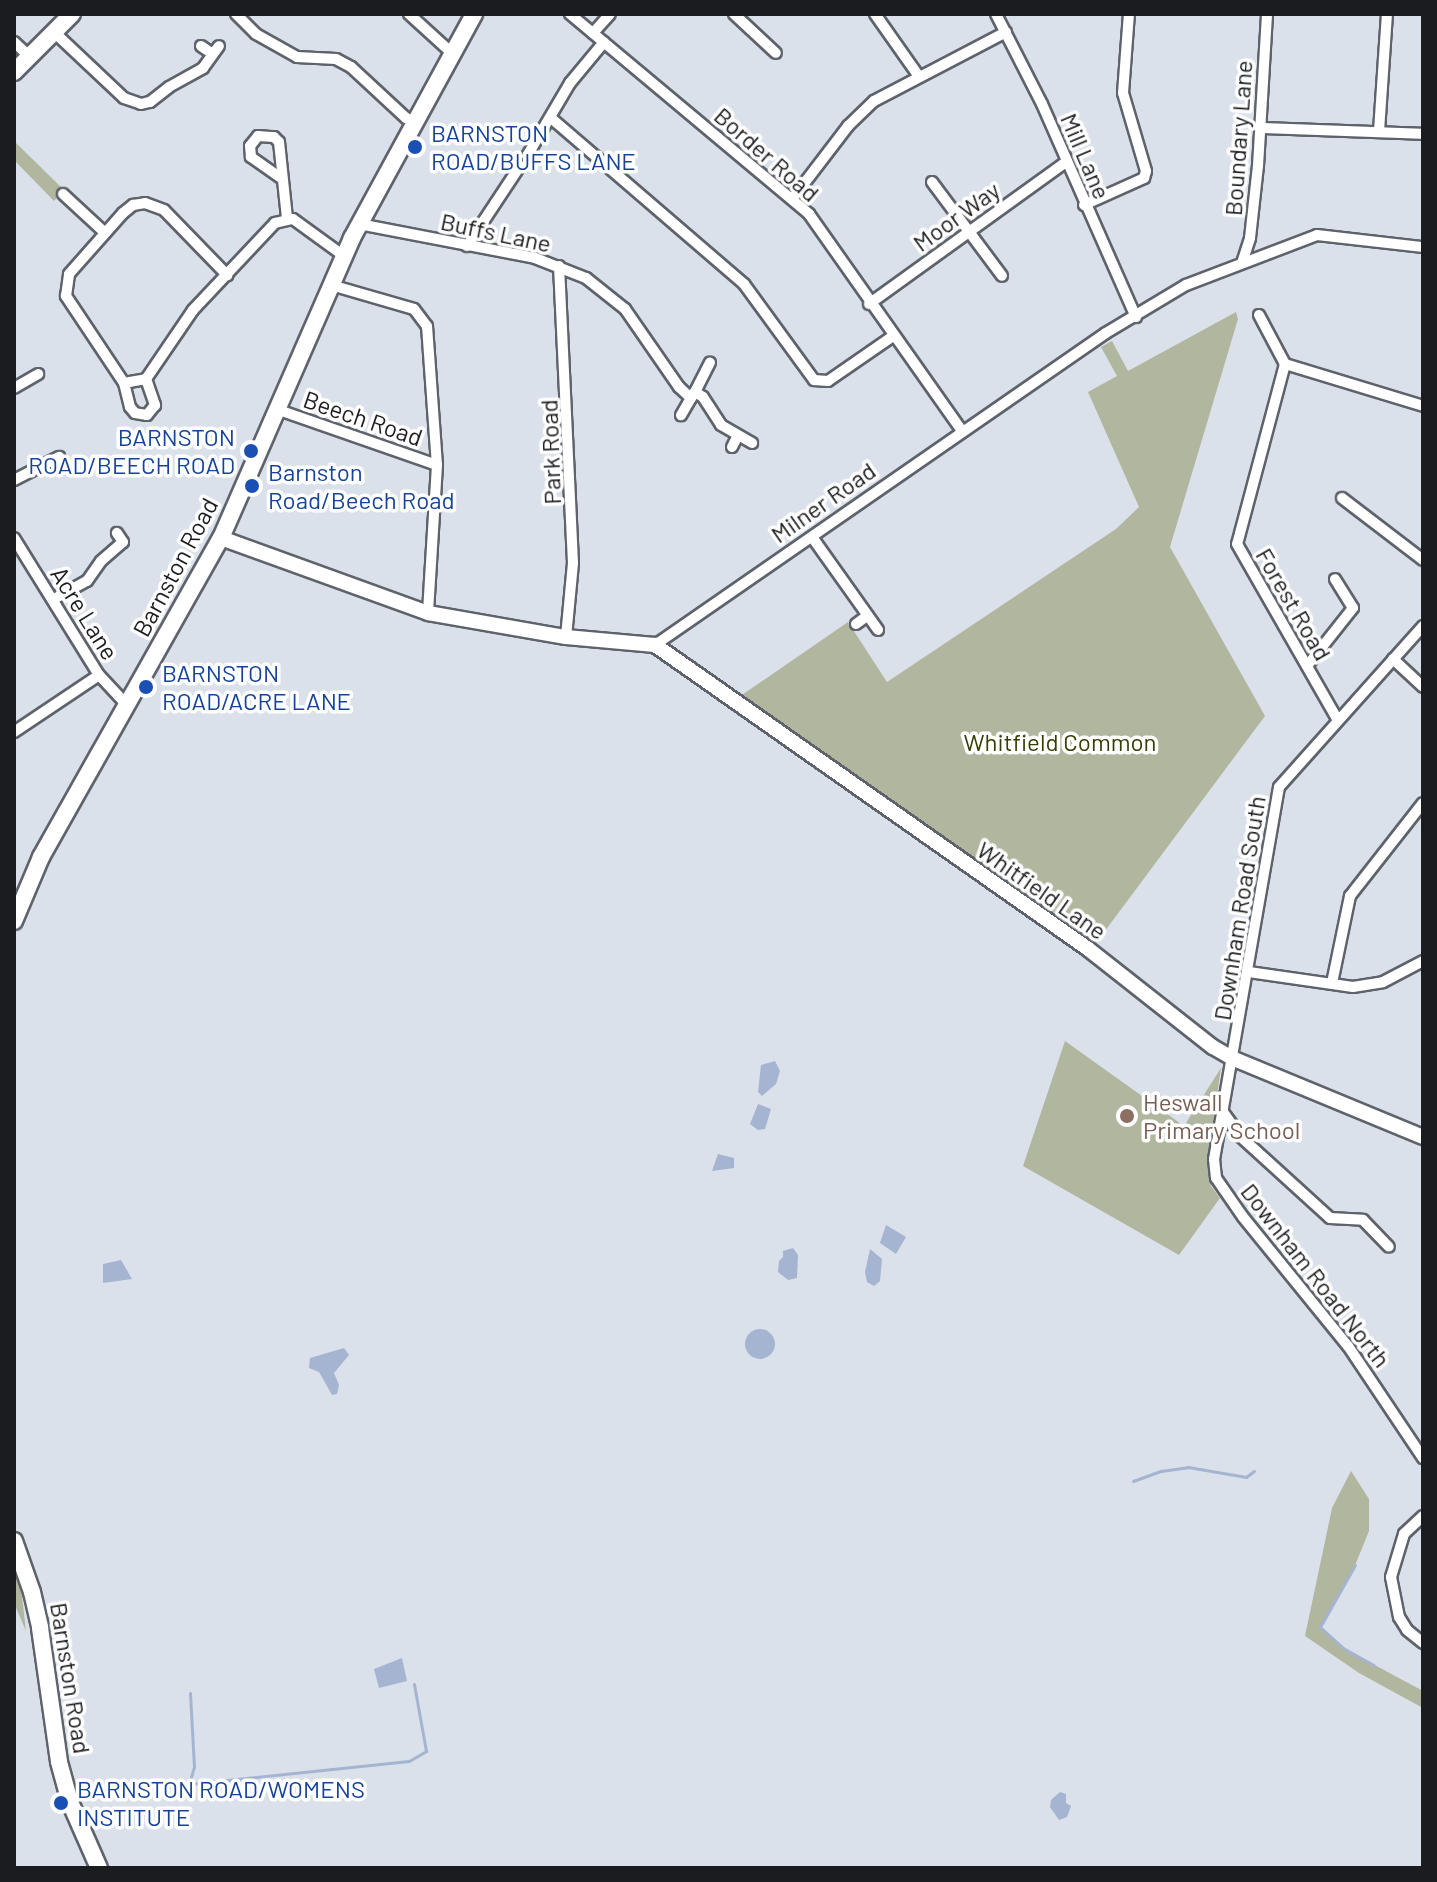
<!DOCTYPE html>
<style>
body{margin:0}
#map{position:relative;width:1437px;height:1882px;overflow:hidden;background:#dbe1ea;font-family:Barlow,sans-serif}
div>[style]{position:absolute}
.green>*{inset:0;background:#b1b69f}
.water>*{inset:0;background:#a5b4d1}
.round{border-radius:50%}
.stream>*{height:3px;margin:-1.5px;padding:0 1.5px;transform-origin:1.5px;border-radius:1.5px;background:#a5b4d1}
.roads{filter:drop-shadow(2px 0 #5e636b) drop-shadow(-2px 0 #5e636b) drop-shadow(0 2px #5e636b) drop-shadow(0 -2px #5e636b)}
.street>*{height:10px;margin:-5px;padding:0 5px;transform-origin:5px;border-radius:5px;background:#fff}
.secondary>*{height:14px;margin:-7px;padding:0 7px;transform-origin:7px;border-radius:7px;background:#fff}
.primary>*{height:16px;margin:-8px;padding:0 8px;transform-origin:8px;border-radius:8px;background:#fff}
.dots>*{width:22px;height:22px;translate:-50% -50%;box-sizing:border-box;border:4px solid #fff;border-radius:50%}
span{translate:-50% -50%;white-space:nowrap;text-align:center;line-height:1.15;-webkit-text-stroke:7px #fff;paint-order:stroke}
.transit-label{font-size:24px;color:#164399}
.left{translate:0 -50%;text-align:left}
.right{translate:-100% -50%;text-align:right}
.street-label{font-size:24px;color:#1a1c1f}
.park-label{font-size:24px;color:#363e06}
.education-label{font-size:24px;color:#785e54}
.frame{position:absolute;inset:0;border:16px solid #1a1c1f;pointer-events:none}
</style>
<div id="map">
<div class="green">
<i style="clip-path:polygon(14px 141px,64px 190px,54px 201px,14px 160px)"></i>
<i style="clip-path:polygon(1236px 312px,1238px 319px,1170px 547px,1265px 716px,1093px 947px,739px 697px,848px 622px,887px 682px,1116px 529px,1139px 507px,1088px 392px,1117px 376px,1101px 347px,1112px 341px,1128px 371px)"></i>
<i style="clip-path:polygon(1065px 1041px,1184px 1126px,1221px 1068px,1208px 1158px,1211px 1186px,1220px 1198px,1179px 1255px,1023px 1166px)"></i>
<i style="clip-path:polygon(1351px 1471px,1369px 1499px,1369px 1531px,1356px 1563px,1321px 1627px,1343px 1648px,1423px 1691px,1423px 1708px,1359px 1673px,1305px 1636px,1332px 1508px)"></i>
<i style="clip-path:polygon(14px 1564px,21px 1588px,26px 1631px,14px 1603px)"></i>
</div>
<div class="water">
<i style="clip-path:polygon(775px 1061px,780px 1071px,776px 1084px,762px 1096px,758px 1092px,761px 1065px)"></i>
<i style="clip-path:polygon(758px 1104px,771px 1109px,765px 1129px,758px 1130px,750px 1124px)"></i>
<i style="clip-path:polygon(718px 1154px,734px 1158px,734px 1168px,712px 1171px)"></i>
<i style="clip-path:polygon(886px 1225px,906px 1237px,896px 1254px,880px 1243px)"></i>
<i style="clip-path:polygon(793px 1248px,798px 1255px,797px 1278px,788px 1280px,778px 1272px,779px 1261px,783px 1257px,783px 1251px)"></i>
<i style="clip-path:polygon(870px 1249px,882px 1259px,880px 1281px,874px 1286px,867px 1282px,865px 1272px)"></i>
<i style="clip-path:polygon(121px 1260px,132px 1279px,103px 1283px,103px 1264px)"></i>
<i class="round" style="left:745px;top:1329px;width:30px;height:30px"></i>
<i style="clip-path:polygon(344px 1348px,349px 1355px,334px 1373px,339px 1385px,337px 1394px,332px 1395px,319px 1372px,309px 1368px,310px 1358px)"></i>
<i style="clip-path:polygon(402px 1658px,407px 1681px,379px 1688px,374px 1669px)"></i>
<i style="clip-path:polygon(1060px 1792px,1066px 1794px,1066px 1803px,1071px 1806px,1067px 1817px,1059px 1820px,1050px 1807px,1051px 1800px)"></i>
</div>
<div class="stream">
<i style="left:1133px;top:1481px;width:30px;rotate:-20deg"></i>
<i style="left:1161px;top:1471px;width:27px;rotate:-8deg"></i>
<i style="left:1188px;top:1467px;width:59px;rotate:9.8deg"></i>
<i style="left:1246px;top:1477px;width:10px;rotate:-37deg"></i>
<i style="left:1355px;top:1565px;width:71px;rotate:119.4deg"></i>
<i style="left:1320px;top:1627px;width:31px;rotate:42deg"></i>
<i style="left:1343px;top:1648px;width:35px;rotate:29deg"></i>
<i style="left:189px;top:1784px;width:221px;rotate:-6deg"></i>
<i style="left:409px;top:1761px;width:20px;rotate:-30deg"></i>
<i style="left:426px;top:1751px;width:68px;rotate:-100.2deg"></i>
<i style="left:86px;top:1796px;width:28px;rotate:-13deg"></i>
<i style="left:113px;top:1790px;width:76px;rotate:-4.5deg"></i>
<i style="left:189px;top:1784px;width:18px;rotate:-74deg"></i>
<i style="left:194px;top:1767px;width:74px;rotate:-93.1deg"></i>
</div>
<div class="roads">
<div class="street">
<i style="left:236px;top:14px;width:28px;rotate:45deg"></i>
<i style="left:256px;top:34px;width:47px;rotate:29.3deg"></i>
<i style="left:297px;top:57px;width:39px;rotate:3deg"></i>
<i style="left:336px;top:59px;width:17px;rotate:28deg"></i>
<i style="left:351px;top:67px;width:75px;rotate:42.8deg"></i>
<i style="left:406px;top:118px;width:11px;rotate:22deg"></i>
<i style="left:409px;top:14px;width:59px;rotate:42.3deg"></i>
<i style="left:570px;top:14px;width:312px;rotate:39.9deg"></i>
<i style="left:809px;top:214px;width:266px;rotate:54.8deg"></i>
<i style="left:734px;top:14px;width:57px;rotate:42.9deg"></i>
<i style="left:875px;top:14px;width:75px;rotate:54.8deg"></i>
<i style="left:996px;top:14px;width:101px;rotate:62.9deg"></i>
<i style="left:1042px;top:104px;width:233px;rotate:66.2deg"></i>
<i style="left:54px;top:32px;width:96px;rotate:43.3deg"></i>
<i style="left:124px;top:98px;width:18px;rotate:19deg"></i>
<i style="left:141px;top:104px;width:9px;rotate:-13deg"></i>
<i style="left:150px;top:102px;width:24px;rotate:-38deg"></i>
<i style="left:169px;top:87px;width:39px;rotate:-29deg"></i>
<i style="left:203px;top:68px;width:27px;rotate:-54deg"></i>
<i style="left:593px;top:33px;width:25px;rotate:-48deg"></i>
<i style="left:14px;top:42px;width:22px;rotate:43deg"></i>
<i style="left:201px;top:46px;width:14px;rotate:34deg"></i>
<i style="left:551px;top:118px;width:255px;rotate:40.7deg"></i>
<i style="left:744px;top:284px;width:119px;rotate:53.9deg"></i>
<i style="left:814px;top:380px;width:14px;rotate:4deg"></i>
<i style="left:828px;top:381px;width:79px;rotate:-34.7deg"></i>
<i style="left:1261px;top:128px;width:162px;rotate:2.1deg"></i>
<i style="left:1379px;top:131px;width:117px;rotate:-86.1deg"></i>
<i style="left:527px;top:156px;width:85px;rotate:-59.5deg"></i>
<i style="left:570px;top:83px;width:53px;rotate:-50.3deg"></i>
<i style="left:281px;top:178px;width:37px;rotate:-145deg"></i>
<i style="left:251px;top:157px;width:11px;rotate:-95deg"></i>
<i style="left:250px;top:146px;width:13px;rotate:-51deg"></i>
<i style="left:258px;top:136px;width:16px;rotate:4deg"></i>
<i style="left:274px;top:137px;width:7px;rotate:45deg"></i>
<i style="left:279px;top:142px;width:76px;rotate:84deg"></i>
<i style="left:932px;top:182px;width:117px;rotate:53.3deg"></i>
<i style="left:63px;top:194px;width:56px;rotate:42.8deg"></i>
<i style="left:793px;top:198px;width:91px;rotate:-52.6deg"></i>
<i style="left:848px;top:126px;width:36px;rotate:-44deg"></i>
<i style="left:874px;top:101px;width:149px;rotate:-27.6deg"></i>
<i style="left:1084px;top:205px;width:66px;rotate:-24.2deg"></i>
<i style="left:1144px;top:178px;width:7px;rotate:-74deg"></i>
<i style="left:1146px;top:171px;width:81px;rotate:-106.4deg"></i>
<i style="left:1123px;top:93px;width:79px;rotate:-85.7deg"></i>
<i style="left:359px;top:224px;width:179px;rotate:10.9deg"></i>
<i style="left:535px;top:258px;width:55px;rotate:21.4deg"></i>
<i style="left:586px;top:278px;width:50px;rotate:38.5deg"></i>
<i style="left:625px;top:309px;width:95px;rotate:55.3deg"></i>
<i style="left:679px;top:387px;width:16px;rotate:43deg"></i>
<i style="left:691px;top:398px;width:20px;rotate:120deg"></i>
<i style="left:467px;top:246px;width:96px;rotate:-56.5deg"></i>
<i style="left:1242px;top:263px;width:26px;rotate:-72deg"></i>
<i style="left:1250px;top:238px;width:72px;rotate:-83.7deg"></i>
<i style="left:1258px;top:166px;width:152px;rotate:-86.6deg"></i>
<i style="left:559px;top:266px;width:297px;rotate:87.3deg"></i>
<i style="left:573px;top:563px;width:74px;rotate:95.4deg"></i>
<i style="left:331px;top:285px;width:86px;rotate:16.1deg"></i>
<i style="left:414px;top:309px;width:21px;rotate:53deg"></i>
<i style="left:427px;top:326px;width:139px;rotate:85.9deg"></i>
<i style="left:437px;top:465px;width:148px;rotate:93.5deg"></i>
<i style="left:869px;top:304px;width:243px;rotate:-35.8deg"></i>
<i style="left:1259px;top:315px;width:55px;rotate:62deg"></i>
<i style="left:1285px;top:364px;width:144px;rotate:16.9deg"></i>
<i style="left:1285px;top:364px;width:186px;rotate:104.9deg"></i>
<i style="left:1237px;top:544px;width:203px;rotate:60.2deg"></i>
<i style="left:146px;top:379px;width:28px;rotate:71deg"></i>
<i style="left:155px;top:405px;width:13px;rotate:129deg"></i>
<i style="left:147px;top:415px;width:12px;rotate:-171deg"></i>
<i style="left:135px;top:413px;width:8px;rotate:-130deg"></i>
<i style="left:130px;top:407px;width:25px;rotate:-104deg"></i>
<i style="left:124px;top:383px;width:105px;rotate:-123.7deg"></i>
<i style="left:66px;top:296px;width:22px;rotate:-82deg"></i>
<i style="left:69px;top:274px;width:81px;rotate:-48.5deg"></i>
<i style="left:123px;top:213px;width:13px;rotate:-39deg"></i>
<i style="left:133px;top:205px;width:12px;rotate:-9deg"></i>
<i style="left:145px;top:203px;width:20px;rotate:20deg"></i>
<i style="left:164px;top:210px;width:91px;rotate:45.9deg"></i>
<i style="left:124px;top:383px;width:22px;rotate:-10deg"></i>
<i style="left:146px;top:379px;width:83px;rotate:-55.7deg"></i>
<i style="left:193px;top:310px;width:120px;rotate:-46.7deg"></i>
<i style="left:275px;top:223px;width:18px;rotate:-13deg"></i>
<i style="left:293px;top:219px;width:63px;rotate:36deg"></i>
<i style="left:14px;top:388px;width:28px;rotate:-30deg"></i>
<i style="left:695px;top:392px;width:33px;rotate:-63deg"></i>
<i style="left:691px;top:398px;width:7px;rotate:-56deg"></i>
<i style="left:695px;top:392px;width:9px;rotate:32deg"></i>
<i style="left:703px;top:397px;width:33px;rotate:57deg"></i>
<i style="left:721px;top:425px;width:36px;rotate:30deg"></i>
<i style="left:276px;top:409px;width:170px;rotate:19.2deg"></i>
<i style="left:732px;top:447px;width:13px;rotate:-63deg"></i>
<i style="left:14px;top:480px;width:51px;rotate:-27.1deg"></i>
<i style="left:1342px;top:498px;width:102px;rotate:37.4deg"></i>
<i style="left:812px;top:537px;width:114px;rotate:54.6deg"></i>
<i style="left:14px;top:538px;width:161px;rotate:58.2deg"></i>
<i style="left:99px;top:675px;width:41px;rotate:47deg"></i>
<i style="left:54px;top:599px;width:38px;rotate:-29deg"></i>
<i style="left:87px;top:581px;width:24px;rotate:-55deg"></i>
<i style="left:101px;top:561px;width:29px;rotate:-41deg"></i>
<i style="left:123px;top:542px;width:11px;rotate:-124deg"></i>
<i style="left:856px;top:624px;width:14px;rotate:-36deg"></i>
<i style="left:1423px;top:626px;width:216px;rotate:131.8deg"></i>
<i style="left:1279px;top:787px;width:378px;rotate:99.9deg"></i>
<i style="left:1214px;top:1159px;width:19px;rotate:84deg"></i>
<i style="left:1216px;top:1178px;width:47px;rotate:55.3deg"></i>
<i style="left:1243px;top:1217px;width:166px;rotate:50.9deg"></i>
<i style="left:1348px;top:1346px;width:135px;rotate:56.2deg"></i>
<i style="left:655px;top:645px;width:548px;rotate:-34.68deg"></i>
<i style="left:1106px;top:333px;width:93px;rotate:-31deg"></i>
<i style="left:1186px;top:285px;width:140px;rotate:-20.9deg"></i>
<i style="left:1317px;top:235px;width:107px;rotate:6.5deg"></i>
<i style="left:1393px;top:659px;width:41px;rotate:43deg"></i>
<i style="left:1307px;top:666px;width:74px;rotate:-51.6deg"></i>
<i style="left:1353px;top:608px;width:34px;rotate:-122deg"></i>
<i style="left:14px;top:732px;width:102px;rotate:-33.8deg"></i>
<i style="left:1249px;top:972px;width:105px;rotate:8.2deg"></i>
<i style="left:1353px;top:987px;width:30px;rotate:-9deg"></i>
<i style="left:1383px;top:982px;width:45px;rotate:-27.7deg"></i>
<i style="left:1332px;top:983px;width:89px;rotate:-78.3deg"></i>
<i style="left:1350px;top:896px;width:118px;rotate:-51.9deg"></i>
<i style="left:1223px;top:1112px;width:31px;rotate:54deg"></i>
<i style="left:1241px;top:1137px;width:120px;rotate:42.3deg"></i>
<i style="left:1330px;top:1218px;width:33px;rotate:3deg"></i>
<i style="left:1363px;top:1220px;width:37px;rotate:46deg"></i>
<i style="left:1423px;top:1516px;width:26px;rotate:137deg"></i>
<i style="left:1404px;top:1534px;width:45px;rotate:106.8deg"></i>
<i style="left:1391px;top:1577px;width:41px;rotate:78.7deg"></i>
<i style="left:1399px;top:1617px;width:15px;rotate:58deg"></i>
<i style="left:1407px;top:1630px;width:21px;rotate:39deg"></i>
</div>
<div class="secondary">
<i style="left:221px;top:538px;width:220px;rotate:19.9deg"></i>
<i style="left:428px;top:613px;width:140px;rotate:9.9deg"></i>
<i style="left:566px;top:637px;width:89px;rotate:5.1deg"></i>
<i style="left:655px;top:645px;width:528px;rotate:35.05deg"></i>
<i style="left:1087px;top:948px;width:160px;rotate:38.2deg"></i>
<i style="left:1213px;top:1047px;width:24px;rotate:30deg"></i>
<i style="left:1234px;top:1059px;width:204px;rotate:22.4deg"></i>
</div>
<div class="primary">
<i style="left:14px;top:72px;width:82px;rotate:-45deg"></i>
<i style="left:14px;top:921px;width:69px;rotate:-67.1deg"></i>
<i style="left:41px;top:857px;width:366px;rotate:-60.6deg"></i>
<i style="left:221px;top:538px;width:327px;rotate:-66.4deg"></i>
<i style="left:352px;top:238px;width:255px;rotate:-61.4deg"></i>
<i style="left:14px;top:1541px;width:54px;rotate:70.6deg"></i>
<i style="left:32px;top:1592px;width:37px;rotate:77deg"></i>
<i style="left:40px;top:1628px;width:135px;rotate:81.9deg"></i>
<i style="left:59px;top:1762px;width:41px;rotate:74.6deg"></i>
<i style="left:70px;top:1802px;width:72px;rotate:66.3deg"></i>
</div>
</div>
<div class="dots">
<i style="left:415px;top:147px;background:#1a4fb4"></i>
<i style="left:251px;top:451px;background:#1a4fb4"></i>
<i style="left:252px;top:486px;background:#1a4fb4"></i>
<i style="left:146px;top:687px;background:#1a4fb4"></i>
<i style="left:1127px;top:1116px;background:#8d6e63"></i>
<i style="left:61px;top:1803px;background:#1a4fb4"></i>
</div>
<div class="transit-label">
<span class="left" style="left:431px;top:147px">BARNSTON<br>ROAD/BUFFS LANE</span>
<span class="right" style="left:235px;top:451px">BARNSTON<br>ROAD/BEECH ROAD</span>
<span class="left" style="left:268px;top:486px">Barnston<br>Road/Beech Road</span>
<span class="left" style="left:162px;top:687px">BARNSTON<br>ROAD/ACRE LANE</span>
<span class="left" style="left:77px;top:1803px">BARNSTON ROAD/WOMENS<br>INSTITUTE</span>
</div>
<div class="street-label">
<span style="left:1238px;top:138px;rotate:-86deg">Boundary Lane</span>
<span style="left:767px;top:154px;rotate:41deg">Border Road</span>
<span style="left:1086px;top:156px;rotate:67deg">Mill Lane</span>
<span style="left:956px;top:216px;rotate:-36deg">Moor Way</span>
<span style="left:496px;top:232px;rotate:12deg">Buffs Lane</span>
<span style="left:363px;top:418px;rotate:19deg">Beech Road</span>
<span style="left:550px;top:452px;rotate:-92deg">Park Road</span>
<span style="left:823px;top:502px;rotate:-35deg">Milner Road</span>
<span style="left:175px;top:567px;rotate:-62deg">Barnston Road</span>
<span style="left:1294px;top:604px;rotate:60deg">Forest Road</span>
<span style="left:85px;top:613px;rotate:58deg">Acre Lane</span>
<span style="left:1042px;top:890px;rotate:35deg">Whitfield Lane</span>
<span style="left:1239px;top:908px;rotate:-81deg">Downham Road South</span>
<span style="left:1316px;top:1275px;rotate:52deg">Downham Road North</span>
<span style="left:71px;top:1678px;rotate:81deg">Barnston Road</span>
</div>
<div class="park-label">
<span style="left:1060px;top:742px">Whitfield Common</span>
</div>
<div class="education-label">
<span class="left" style="left:1143px;top:1116px">Heswall<br>Primary School</span>
</div>
<div class="frame"></div>
</div>
